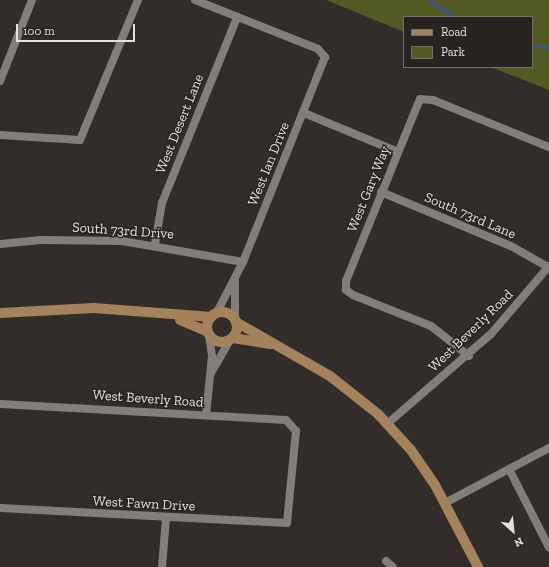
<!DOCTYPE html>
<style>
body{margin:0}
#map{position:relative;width:549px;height:567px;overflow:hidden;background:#322d2b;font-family:"Zilla Slab",serif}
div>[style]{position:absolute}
.green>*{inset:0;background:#535922}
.stream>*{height:2.5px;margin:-1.25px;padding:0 1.25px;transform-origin:1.25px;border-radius:1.25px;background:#395888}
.street>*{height:8px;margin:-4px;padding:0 4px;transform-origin:4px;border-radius:4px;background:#847e7b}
.secondary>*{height:10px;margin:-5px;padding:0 5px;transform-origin:5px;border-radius:5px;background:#a4835c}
.secondary>.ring{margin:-5px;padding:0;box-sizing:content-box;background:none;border:10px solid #a4835c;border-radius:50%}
span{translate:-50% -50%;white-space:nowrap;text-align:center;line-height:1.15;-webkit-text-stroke:3px #282321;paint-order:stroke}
.street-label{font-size:14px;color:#e4e1e0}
.legend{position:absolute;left:403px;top:16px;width:130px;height:52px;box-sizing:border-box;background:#282321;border:1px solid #736f6d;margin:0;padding:5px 7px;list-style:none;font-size:12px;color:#e4e1e0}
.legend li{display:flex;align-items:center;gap:8px;height:20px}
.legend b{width:20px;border:1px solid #736f6d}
.north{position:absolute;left:493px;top:511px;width:40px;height:40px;-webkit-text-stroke:3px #282321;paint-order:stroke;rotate:153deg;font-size:11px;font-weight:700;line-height:16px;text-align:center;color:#e4e1e0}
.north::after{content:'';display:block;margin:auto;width:14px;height:18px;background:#e4e1e0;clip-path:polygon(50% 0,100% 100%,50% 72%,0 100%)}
.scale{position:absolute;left:16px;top:24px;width:119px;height:18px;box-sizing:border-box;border:2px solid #e4e1e0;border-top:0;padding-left:5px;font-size:12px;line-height:14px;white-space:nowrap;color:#e4e1e0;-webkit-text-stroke:3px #282321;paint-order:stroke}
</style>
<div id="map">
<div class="green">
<i style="clip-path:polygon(326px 0,549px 0,549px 90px,491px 67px,532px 67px,532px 17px,404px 17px,404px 32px)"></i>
</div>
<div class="stream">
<i style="left:430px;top:0;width:30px;rotate:34deg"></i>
<i style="left:532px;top:46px;width:17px;rotate:3deg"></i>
</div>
<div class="street">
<i style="left:195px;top:0;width:132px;rotate:21.7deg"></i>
<i style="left:318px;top:49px;width:11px;rotate:49deg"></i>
<i style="left:325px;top:57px;width:221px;rotate:111.8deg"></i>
<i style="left:243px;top:262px;width:59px;rotate:117.4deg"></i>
<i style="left:0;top:81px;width:87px;rotate:-68.4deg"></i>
<i style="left:304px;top:113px;width:102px;rotate:22.5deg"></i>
<i style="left:0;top:135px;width:80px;rotate:3.6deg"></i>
<i style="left:80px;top:140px;width:152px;rotate:-67.5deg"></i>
<i style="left:381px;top:192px;width:141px;rotate:22.6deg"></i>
<i style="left:511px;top:246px;width:43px;rotate:29.6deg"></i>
<i style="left:0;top:244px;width:41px;rotate:-5.6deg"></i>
<i style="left:41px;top:240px;width:81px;rotate:0.7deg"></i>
<i style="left:122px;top:241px;width:123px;rotate:9.8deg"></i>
<i style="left:155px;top:244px;width:42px;rotate:-80.3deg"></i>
<i style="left:162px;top:203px;width:201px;rotate:-68deg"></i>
<i style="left:235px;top:319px;width:38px;rotate:-90deg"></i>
<i style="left:469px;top:356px;width:48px;rotate:-141.7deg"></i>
<i style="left:431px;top:326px;width:84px;rotate:-158.3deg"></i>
<i style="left:353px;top:295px;width:9px;rotate:-144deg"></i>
<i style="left:346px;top:290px;width:9px;rotate:-90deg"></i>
<i style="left:346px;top:281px;width:196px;rotate:-67.9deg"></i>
<i style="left:420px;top:99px;width:13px;rotate:4deg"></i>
<i style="left:433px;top:100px;width:125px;rotate:22.1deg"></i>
<i style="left:211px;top:373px;width:38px;rotate:-60deg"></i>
<i style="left:0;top:404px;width:286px;rotate:3.2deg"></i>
<i style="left:286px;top:420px;width:15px;rotate:48deg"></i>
<i style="left:296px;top:431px;width:92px;rotate:95.6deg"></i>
<i style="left:287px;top:523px;width:287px;rotate:-177deg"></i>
<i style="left:206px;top:415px;width:59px;rotate:-84.2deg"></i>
<i style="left:212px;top:356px;width:22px;rotate:-98deg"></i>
<i style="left:387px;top:424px;width:138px;rotate:-40.9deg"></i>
<i style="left:491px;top:334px;width:89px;rotate:-49.5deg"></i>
<i style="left:509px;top:469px;width:88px;rotate:62.9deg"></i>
<i style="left:445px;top:503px;width:118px;rotate:-27.9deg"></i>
<i style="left:386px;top:561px;width:9px;rotate:41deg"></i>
<i style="left:162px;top:567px;width:49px;rotate:-85.3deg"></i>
</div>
<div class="secondary">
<i class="ring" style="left:207px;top:312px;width:20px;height:20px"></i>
<i style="left:0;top:313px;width:94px;rotate:-3deg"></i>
<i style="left:94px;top:308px;width:118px;rotate:4.4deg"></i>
<i style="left:180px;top:320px;width:30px;rotate:23deg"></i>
<i style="left:236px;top:322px;width:108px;rotate:29.9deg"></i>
<i style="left:330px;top:376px;width:61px;rotate:38.4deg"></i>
<i style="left:378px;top:414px;width:49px;rotate:47.5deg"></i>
<i style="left:411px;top:450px;width:42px;rotate:55.6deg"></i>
<i style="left:435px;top:485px;width:93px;rotate:62.3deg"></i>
<i style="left:233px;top:338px;width:38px;rotate:9deg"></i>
</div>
<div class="street-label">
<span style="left:180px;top:124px;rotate:-68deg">West Desert Lane</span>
<span style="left:269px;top:164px;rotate:-68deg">West Ian Drive</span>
<span style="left:369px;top:189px;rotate:-68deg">West Gary Way</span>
<span style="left:470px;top:216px;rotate:23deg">South 73rd Lane</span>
<span style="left:123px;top:231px;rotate:4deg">South 73rd Drive</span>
<span style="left:471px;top:331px;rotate:-44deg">West Beverly Road</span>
<span style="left:148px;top:399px;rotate:4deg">West Beverly Road</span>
<span style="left:144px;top:504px;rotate:3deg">West Fawn Drive</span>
</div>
<ul class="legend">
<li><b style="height:5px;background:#a4835c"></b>Road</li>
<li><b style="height:11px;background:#535922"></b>Park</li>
</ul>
<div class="north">N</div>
<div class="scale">100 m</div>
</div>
